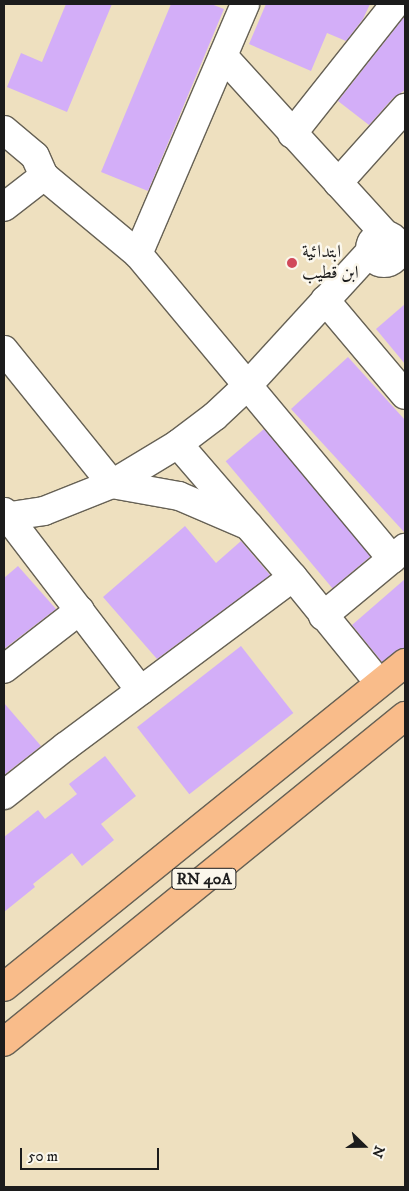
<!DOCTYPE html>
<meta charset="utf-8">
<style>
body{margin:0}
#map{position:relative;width:409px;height:1191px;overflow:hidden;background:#eee0bf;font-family:"IM FELL DW Pica",Amiri,serif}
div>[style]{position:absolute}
.building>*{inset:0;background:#d3aef8;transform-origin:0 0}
.roads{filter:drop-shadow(1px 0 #666155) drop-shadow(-1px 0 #666155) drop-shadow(0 1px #666155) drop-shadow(0 -1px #666155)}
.minor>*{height:28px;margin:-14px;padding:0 14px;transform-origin:14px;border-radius:14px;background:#fff}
.minor>.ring{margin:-14px;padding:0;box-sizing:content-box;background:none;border:28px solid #fff;border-radius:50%}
.major>*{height:28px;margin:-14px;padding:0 14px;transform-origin:14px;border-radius:14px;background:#f9bc8a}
.dots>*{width:14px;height:14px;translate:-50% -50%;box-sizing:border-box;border:2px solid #fbf7ec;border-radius:50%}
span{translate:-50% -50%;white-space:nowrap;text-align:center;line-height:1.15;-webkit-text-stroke:5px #fbf7ec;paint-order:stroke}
.shield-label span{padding:1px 4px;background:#fbf7ec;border:1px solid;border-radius:4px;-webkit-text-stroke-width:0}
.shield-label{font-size:16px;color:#1c1c1c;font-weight:700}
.poi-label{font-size:18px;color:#1c1c1c}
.left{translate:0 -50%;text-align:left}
.frame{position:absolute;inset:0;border:5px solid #1c1c1c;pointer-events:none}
.north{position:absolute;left:339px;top:1121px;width:50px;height:50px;-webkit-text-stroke:4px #fbf7ec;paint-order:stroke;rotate:112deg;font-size:14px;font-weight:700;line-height:20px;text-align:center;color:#1c1c1c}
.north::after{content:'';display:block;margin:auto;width:18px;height:22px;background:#1c1c1c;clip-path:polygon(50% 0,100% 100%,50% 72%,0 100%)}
.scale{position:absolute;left:20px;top:1148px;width:139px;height:22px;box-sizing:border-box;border:2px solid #1c1c1c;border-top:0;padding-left:6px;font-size:15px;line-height:18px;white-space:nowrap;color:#1c1c1c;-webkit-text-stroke:4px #fbf7ec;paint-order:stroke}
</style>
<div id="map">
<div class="building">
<i style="clip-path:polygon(66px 4px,112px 4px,67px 112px,7px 87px,21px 53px,42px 62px)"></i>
<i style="clip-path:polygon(171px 4px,211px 4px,224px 9px,148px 191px,101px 172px)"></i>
<i style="clip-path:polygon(266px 4px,370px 4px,363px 19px,346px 41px,327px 33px,311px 71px,249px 44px)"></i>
<i style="clip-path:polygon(405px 16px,405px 90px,393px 98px,369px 125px,338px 101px)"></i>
<i style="clip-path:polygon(405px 304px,405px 364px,376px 329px)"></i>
<i style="clip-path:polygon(348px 357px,405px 420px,405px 533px,291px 409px)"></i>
<i style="left:264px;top:429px;width:166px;height:50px;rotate:50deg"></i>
<i style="clip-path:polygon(185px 526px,216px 563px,241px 541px,270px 575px,157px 659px,103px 597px)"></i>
<i style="clip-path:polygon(18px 566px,56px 609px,4px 649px,4px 578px)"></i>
<i style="clip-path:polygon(405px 579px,405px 648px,396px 651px,382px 662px,352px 625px)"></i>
<i style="left:241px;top:646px;width:85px;height:132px;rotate:52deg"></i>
<i style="clip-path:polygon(4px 703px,41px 746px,4px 775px)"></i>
<i style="clip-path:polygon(105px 756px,136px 796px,101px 824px,114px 840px,82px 866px,72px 853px,33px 884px,35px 887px,4px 912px,4px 837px,38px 810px,45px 819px,77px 794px,69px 784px)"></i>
</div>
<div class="roads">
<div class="minor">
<i style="left:223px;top:56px;width:241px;rotate:47.7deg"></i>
<i style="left:4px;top:130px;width:40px;rotate:40deg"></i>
<i style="left:35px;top:156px;width:22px;rotate:66deg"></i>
<i style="left:44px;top:176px;width:122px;rotate:39.7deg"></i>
<i style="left:138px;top:254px;width:397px;rotate:50.2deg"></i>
<i style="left:292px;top:134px;width:166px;rotate:-51.6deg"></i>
<i style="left:338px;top:183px;width:101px;rotate:-48.2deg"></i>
<i style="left:4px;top:207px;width:51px;rotate:-37.8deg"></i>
<i class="ring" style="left:370px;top:235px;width:0;height:0"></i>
<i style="left:138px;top:254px;width:272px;rotate:-66.8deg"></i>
<i style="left:325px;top:300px;width:124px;rotate:49.9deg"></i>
<i style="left:4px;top:350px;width:172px;rotate:51.1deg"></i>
<i style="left:112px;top:484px;width:68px;rotate:10.2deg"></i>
<i style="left:179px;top:496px;width:76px;rotate:23.2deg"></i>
<i style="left:178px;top:444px;width:176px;rotate:49.2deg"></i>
<i style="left:293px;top:577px;width:136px;rotate:50.9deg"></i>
<i style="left:4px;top:512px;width:225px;rotate:52.6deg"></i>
<i style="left:4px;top:517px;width:40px;rotate:-8.5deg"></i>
<i style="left:44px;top:511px;width:73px;rotate:-21.7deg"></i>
<i style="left:112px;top:484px;width:77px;rotate:-31.2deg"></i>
<i style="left:178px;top:444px;width:46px;rotate:-37.1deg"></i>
<i style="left:215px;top:416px;width:45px;rotate:-43.2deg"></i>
<i style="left:248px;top:385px;width:180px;rotate:-47.5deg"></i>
<i style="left:323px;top:616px;width:107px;rotate:-39.7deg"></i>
<i style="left:4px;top:669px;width:96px;rotate:-37.8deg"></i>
<i style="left:4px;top:795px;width:78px;rotate:-38.2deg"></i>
<i style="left:65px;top:747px;width:284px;rotate:-36.7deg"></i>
</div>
<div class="major">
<i style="left:4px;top:987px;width:516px;rotate:-38.94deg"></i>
<i style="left:4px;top:1042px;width:517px;rotate:-39.11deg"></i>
</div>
</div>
<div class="dots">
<i style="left:292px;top:263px;background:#d1495b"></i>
</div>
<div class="shield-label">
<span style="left:204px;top:879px">RN 40A</span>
</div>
<div class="poi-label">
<span class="left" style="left:302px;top:263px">ابتدائية<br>ابن قطيب</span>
</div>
<div class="frame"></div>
<div class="north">N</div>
<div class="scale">50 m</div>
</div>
